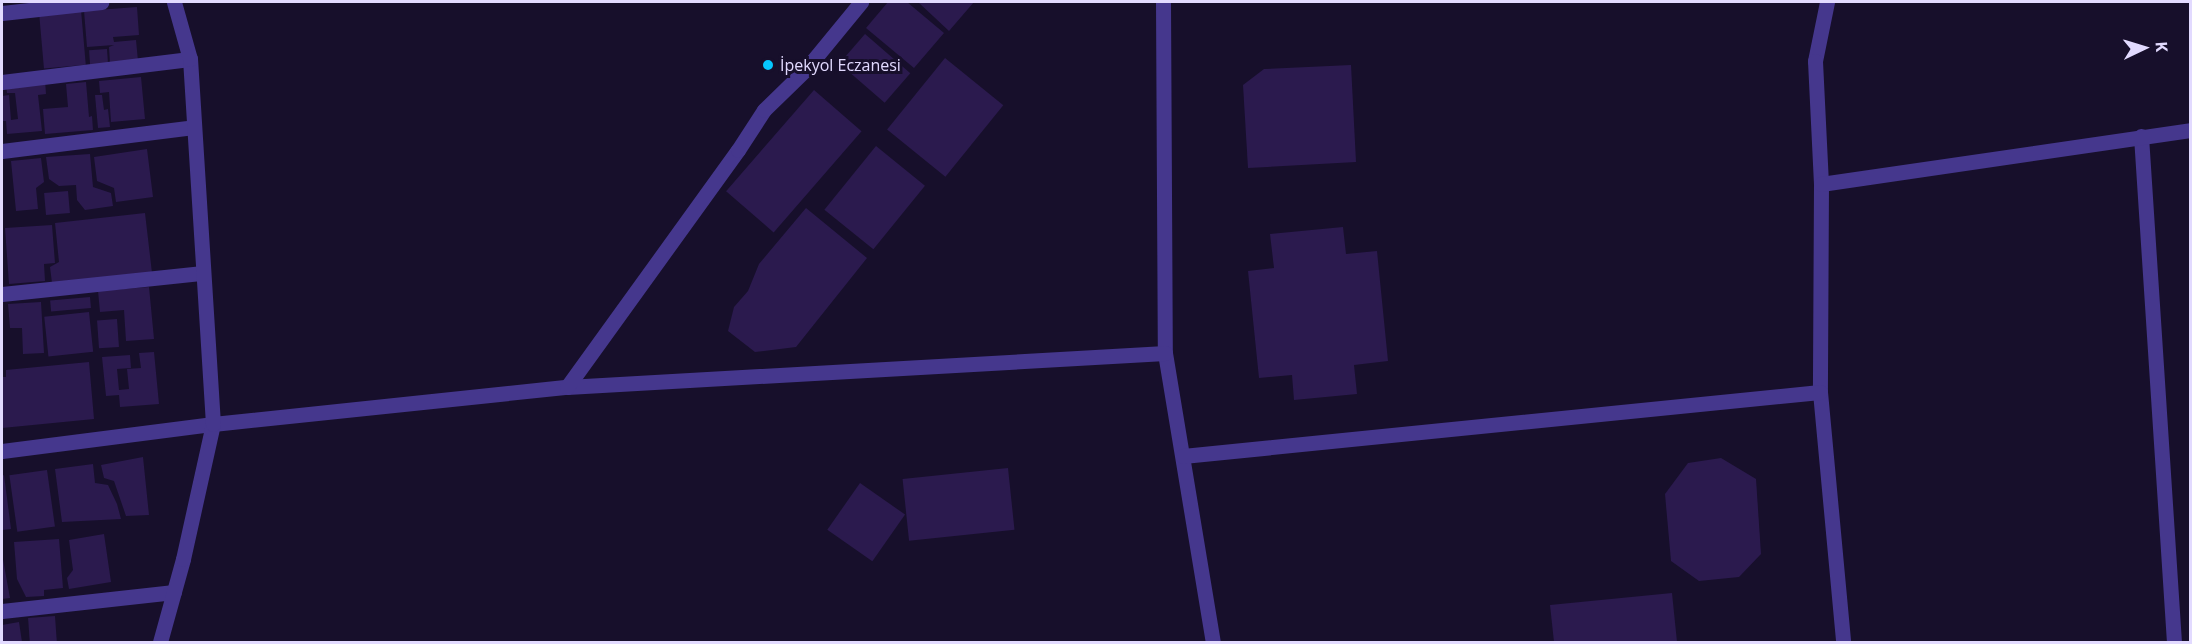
<!DOCTYPE html>
<meta charset="utf-8">
<style>
body{margin:0}
#map{position:relative;width:2192px;height:644px;overflow:hidden;background:#170f2b;font-family:"Open Sans",sans-serif}
div>[style]{position:absolute}
.building>*{inset:0;background:#2b1a4e;transform-origin:0 0}
.minor>*{height:15px;margin:-7.5px;padding:0 7.5px;transform-origin:7.5px;border-radius:7.5px;background:#45378d}
.tertiary>*{height:15px;margin:-7.5px;padding:0 7.5px;transform-origin:7.5px;border-radius:7.5px;background:#45378d}
.dots>*{width:16px;height:16px;translate:-50% -50%;box-sizing:border-box;border:3px solid #170f2b;border-radius:50%}
span{translate:-50% -50%;white-space:nowrap;text-align:center;line-height:1.15;-webkit-text-stroke:6px #170f2b;paint-order:stroke}
.poi-label{font-size:16px;color:#e2daff}
.left{translate:0 -50%;text-align:left}
.frame{position:absolute;inset:0;border:3px solid #e2daff;pointer-events:none}
.north{position:absolute;left:2114px;top:18px;width:60px;height:60px;-webkit-text-stroke:4px #170f2b;paint-order:stroke;rotate:86deg;font-size:16px;font-weight:700;line-height:24px;text-align:center;color:#e2daff}
.north::after{content:'';display:block;margin:auto;width:21px;height:27px;background:#e2daff;clip-path:polygon(50% 0,100% 100%,50% 72%,0 100%)}
</style>
<div id="map">
<div class="building">
<i style="clip-path:polygon(888px 2px,907px 2px,944px 33px,914px 68px,866px 28px)"></i>
<i style="clip-path:polygon(918px 2px,974px 2px,949px 31px)"></i>
<i style="clip-path:polygon(137px 7px,139px 35px,113px 37px,114px 42px,136px 40px,138px 61px,110px 64px,109px 47px,114px 45px,87px 47px,84px 11px)"></i>
<i style="left:81px;top:10px;width:55px;height:42px;rotate:85deg"></i>
<i style="left:865px;top:34px;width:60px;height:39px;rotate:41deg"></i>
<i style="left:107px;top:49px;width:15px;height:18px;rotate:86deg"></i>
<i style="left:945px;top:58px;width:75px;height:92px;rotate:39deg"></i>
<i style="clip-path:polygon(1351px 65px,1356px 162px,1248px 168px,1243px 85px,1264px 69px)"></i>
<i style="clip-path:polygon(141px 77px,145px 119px,111px 122px,109px 92px,100px 93px,99px 81px)"></i>
<i style="clip-path:polygon(45px 80px,46px 94px,38px 95px,42px 131px,7px 134px,6px 121px,2px 121px,2px 96px,9px 95px,11px 120px,18px 119px,15px 93px,7px 93px,6px 84px)"></i>
<i style="clip-path:polygon(86px 82px,89px 117px,92px 116px,93px 130px,45px 134px,43px 109px,68px 107px,66px 84px)"></i>
<i style="left:814px;top:90px;width:63px;height:134px;rotate:41deg"></i>
<i style="clip-path:polygon(95px 95px,102px 95px,104px 110px,108px 109px,110px 127px,98px 128px)"></i>
<i style="left:876px;top:146px;width:63px;height:82px;rotate:39deg"></i>
<i style="clip-path:polygon(147px 149px,153px 197px,116px 202px,114px 188px,97px 181px,94px 157px)"></i>
<i style="clip-path:polygon(90px 154px,93px 187px,111px 193px,113px 206px,85px 210px,77px 200px,76px 185px,59px 186px,49px 179px,46px 157px)"></i>
<i style="clip-path:polygon(41px 158px,44px 182px,36px 188px,38px 209px,16px 211px,11px 161px)"></i>
<i style="left:68px;top:191px;width:22px;height:24px;rotate:85deg"></i>
<i style="clip-path:polygon(806px 208px,867px 258px,796px 347px,755px 352px,728px 331px,734px 307px,748px 291px,759px 264px)"></i>
<i style="clip-path:polygon(145px 213px,152px 273px,52px 283px,50px 267px,59px 262px,55px 223px)"></i>
<i style="clip-path:polygon(52px 225px,55px 263px,44px 264px,45px 281px,9px 284px,5px 228px)"></i>
<i style="clip-path:polygon(1343px 227px,1346px 254px,1377px 251px,1388px 361px,1354px 365px,1357px 394px,1294px 400px,1292px 375px,1259px 378px,1248px 271px,1274px 268px,1270px 234px)"></i>
<i style="clip-path:polygon(149px 287px,154px 339px,126px 341px,124px 310px,100px 312px,98px 291px)"></i>
<i style="left:90px;top:297px;width:11px;height:40px;rotate:85deg"></i>
<i style="clip-path:polygon(41px 302px,44px 353px,23px 354px,22px 328px,10px 328px,8px 304px)"></i>
<i style="left:89px;top:312px;width:40px;height:45px;rotate:84deg"></i>
<i style="left:117px;top:319px;width:28px;height:20px;rotate:86deg"></i>
<i style="clip-path:polygon(154px 352px,159px 404px,120px 407px,119px 395px,106px 396px,102px 357px,130px 355px,131px 368px,117px 369px,119px 390px,129px 389px,127px 369px,141px 368px,139px 353px)"></i>
<i style="clip-path:polygon(89px 362px,94px 419px,2px 428px,2px 377px,6px 377px,6px 370px)"></i>
<i style="clip-path:polygon(143px 457px,149px 515px,126px 516px,114px 481px,104px 478px,101px 465px)"></i>
<i style="clip-path:polygon(1721px 458px,1756px 479px,1761px 554px,1739px 577px,1699px 581px,1671px 561px,1665px 494px,1688px 463px)"></i>
<i style="clip-path:polygon(93px 464px,95px 483px,108px 485px,117px 504px,121px 519px,62px 522px,55px 469px)"></i>
<i style="left:1008px;top:468px;width:62px;height:106px;rotate:84deg"></i>
<i style="left:47px;top:470px;width:57px;height:38px;rotate:82deg"></i>
<i style="clip-path:polygon(4px 475px,11px 529px,2px 530px,2px 476px)"></i>
<i style="left:860px;top:483px;width:55px;height:57px;rotate:35deg"></i>
<i style="clip-path:polygon(104px 534px,111px 582px,69px 589px,67px 578px,73px 570px,69px 540px)"></i>
<i style="clip-path:polygon(59px 539px,63px 588px,44px 590px,44px 596px,26px 597px,17px 579px,14px 542px)"></i>
<i style="clip-path:polygon(2px 554px,10px 598px,2px 599px)"></i>
<i style="clip-path:polygon(1672px 593px,1677px 642px,1554px 642px,1550px 605px)"></i>
<i style="left:55px;top:616px;width:26px;height:27px;rotate:86deg"></i>
<i style="clip-path:polygon(19px 622px,22px 642px,2px 642px,2px 625px)"></i>
</div>
<div class="minor">
<i style="left:1163px;top:2px;width:351px;rotate:89.7deg"></i>
<i style="left:1165px;top:353px;width:293px;rotate:80.6deg"></i>
<i style="left:1827px;top:2px;width:60px;rotate:101.5deg"></i>
<i style="left:1815px;top:61px;width:123px;rotate:87.2deg"></i>
<i style="left:1821px;top:184px;width:208px;rotate:90.3deg"></i>
<i style="left:1820px;top:392px;width:251px;rotate:84.7deg"></i>
<i style="left:2px;top:13px;width:100px;rotate:-6.3deg"></i>
<i style="left:2px;top:82px;width:189px;rotate:-7deg"></i>
<i style="left:2141px;top:136px;width:507px;rotate:86.27deg"></i>
<i style="left:2px;top:151px;width:193px;rotate:-7.1deg"></i>
<i style="left:1821px;top:184px;width:373px;rotate:-8.3deg"></i>
<i style="left:2px;top:294px;width:202px;rotate:-6deg"></i>
<i style="left:567px;top:387px;width:599px;rotate:-3.25deg"></i>
<i style="left:2px;top:451px;width:213px;rotate:-7.3deg"></i>
<i style="left:213px;top:424px;width:356px;rotate:-6deg"></i>
<i style="left:567px;top:387px;width:292px;rotate:-54.2deg"></i>
<i style="left:738px;top:150px;width:48px;rotate:-57deg"></i>
<i style="left:764px;top:110px;width:59px;rotate:-44.3deg"></i>
<i style="left:806px;top:69px;width:87px;rotate:-50.6deg"></i>
<i style="left:1183px;top:456px;width:640px;rotate:-5.74deg"></i>
<i style="left:2px;top:611px;width:173px;rotate:-6.3deg"></i>
</div>
<div class="tertiary">
<i style="left:160px;top:642px;width:86px;rotate:-74.5deg"></i>
<i style="left:183px;top:559px;width:138px;rotate:-77.5deg"></i>
<i style="left:213px;top:424px;width:366px;rotate:-93.6deg"></i>
<i style="left:190px;top:59px;width:59px;rotate:-105.7deg"></i>
</div>
<div class="dots">
<i style="left:768px;top:65px;background:#06c7ff"></i>
</div>
<div class="poi-label">
<span class="left" style="left:780px;top:65px">İpekyol Eczanesi</span>
</div>
<div class="frame"></div>
<div class="north">K</div>
</div>
